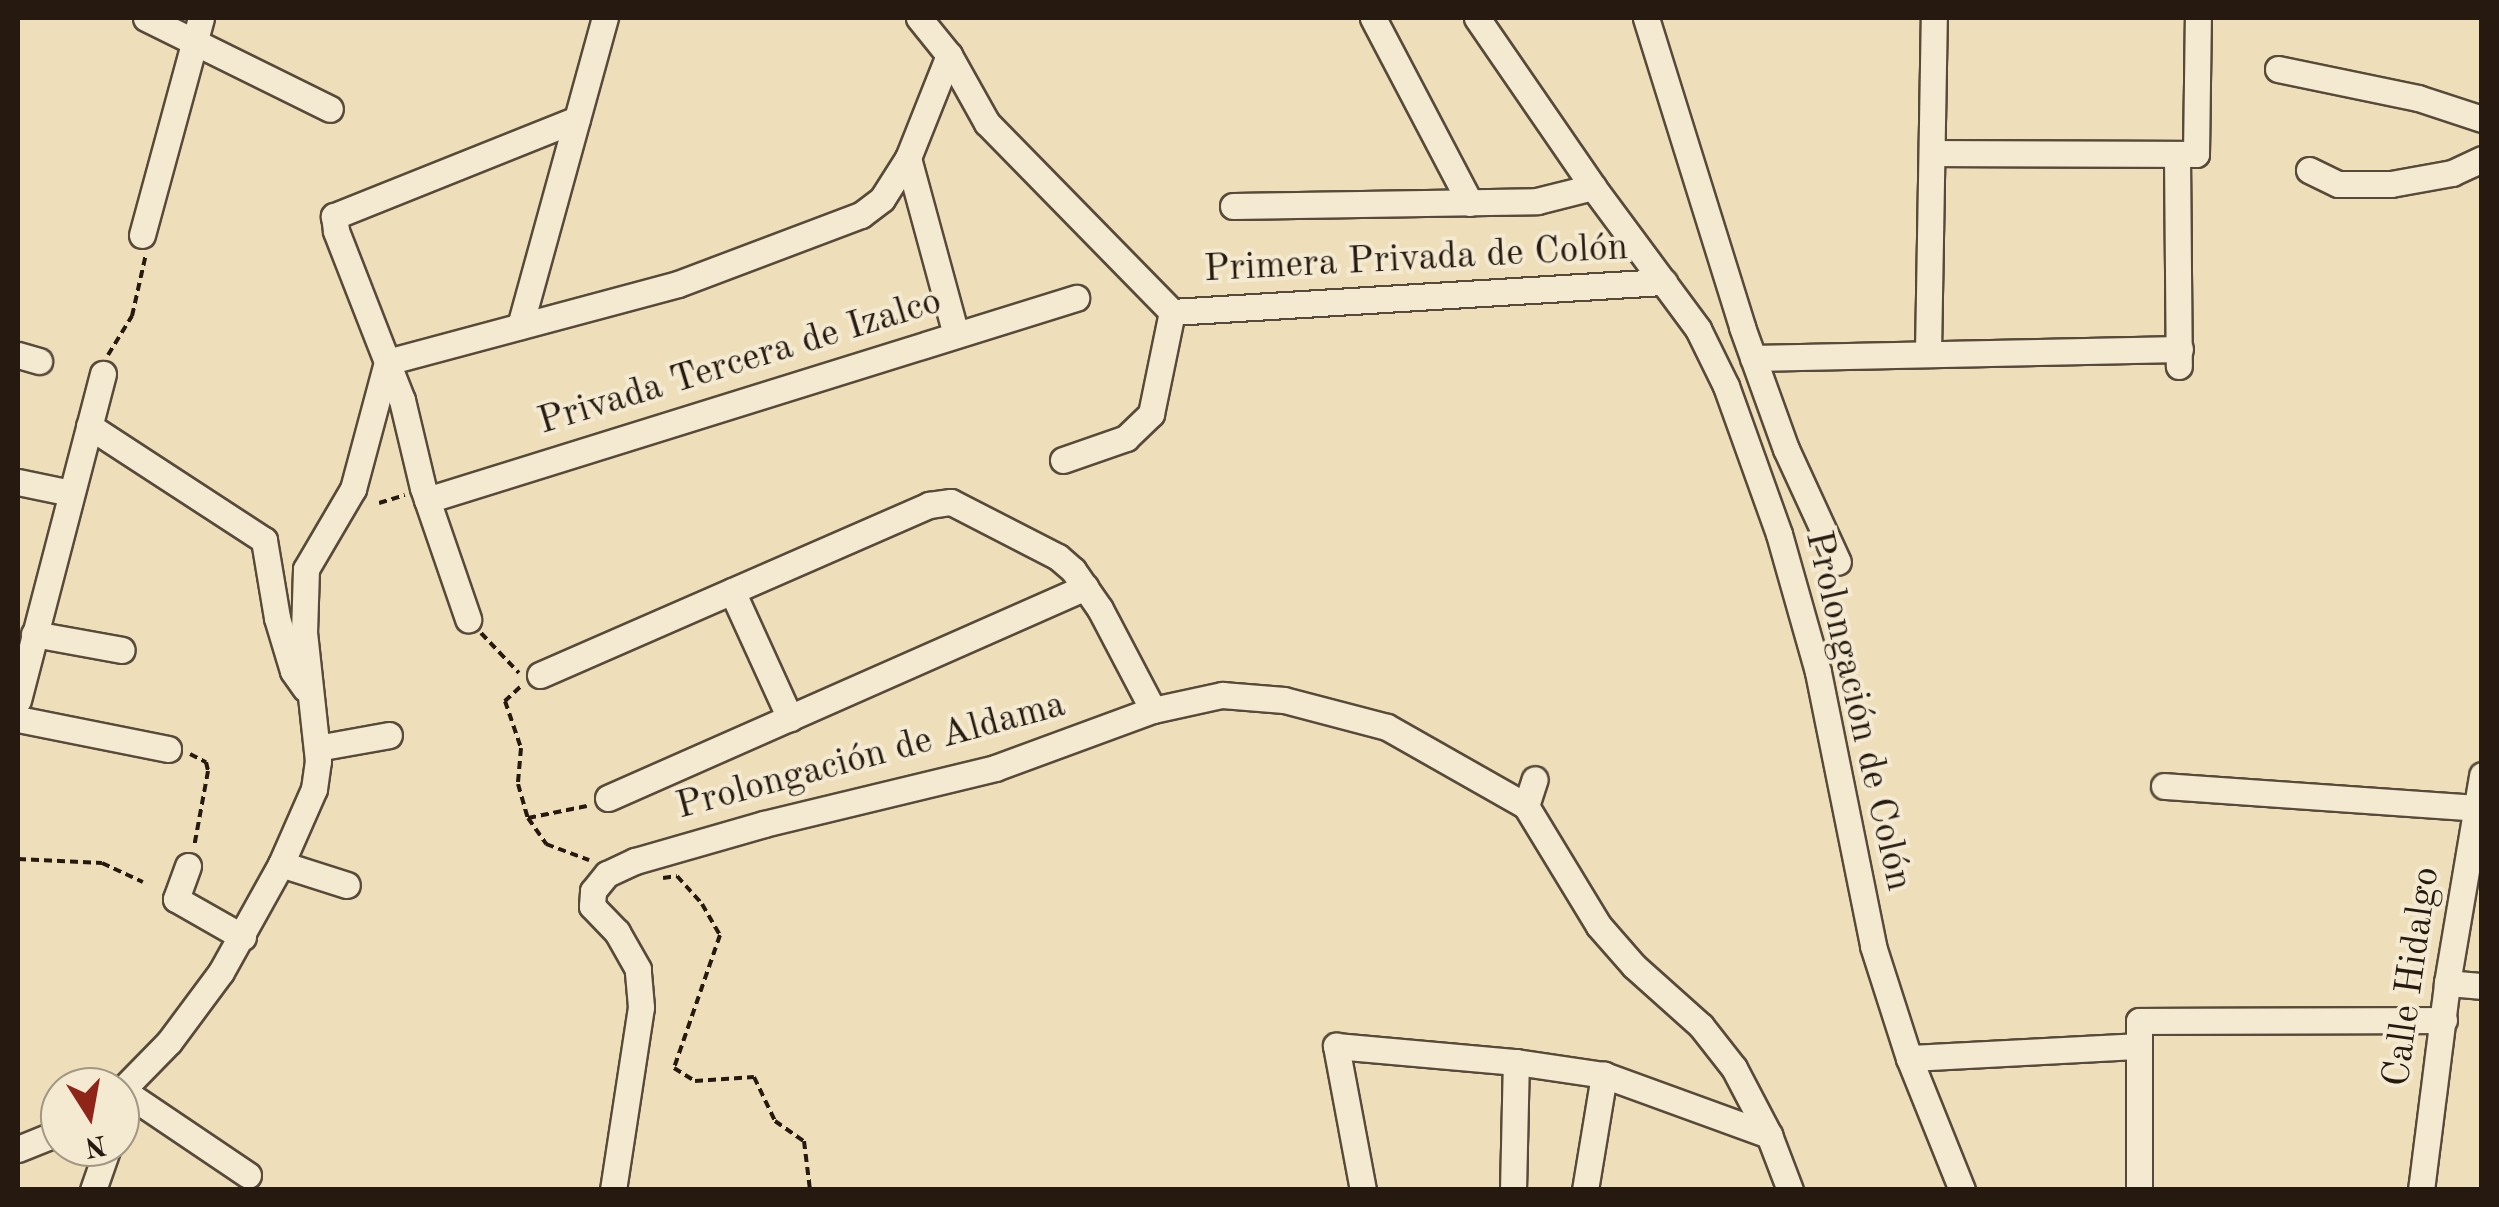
<!DOCTYPE html>
<meta charset="utf-8">
<style>
body{margin:0}
#map{position:relative;width:2499px;height:1207px;overflow:hidden;background:#eedeb9;font-family:"Old Standard TT",serif}
div>[style]{position:absolute}
.path>*{height:4px;margin-top:-2px;transform-origin:0;background:repeating-linear-gradient(90deg,#261910 0 8px,transparent 0 13px)}
.roads{filter:drop-shadow(2px 0 #584a3a) drop-shadow(-2px 0 #584a3a) drop-shadow(0 2px #584a3a) drop-shadow(0 -2px #584a3a)}
.minor>*{height:25px;margin:-12.5px;padding:0 12.5px;transform-origin:12.5px;border-radius:12.5px;background:#f4ead2}
span{translate:-50% -50%;white-space:nowrap;text-align:center;line-height:1.15;-webkit-text-stroke:8px #f4ead2;paint-order:stroke}
.street-label{font-size:38px;color:#261910}
.frame{position:absolute;inset:0;border:20px solid #261910;pointer-events:none}
.north{position:absolute;left:40px;top:1067px;width:100px;height:100px;box-sizing:border-box;background:#f4ead2;border:2px solid #a29684;border-radius:50%;rotate:169deg;font-size:28px;font-weight:700;line-height:40px;text-align:center;color:#261910}
.north::after{content:'';display:block;margin:auto;width:35px;height:45px;background:#8f2418;clip-path:polygon(50% 0,100% 100%,50% 72%,0 100%)}
</style>
<div id="map">
<div class="path">
<i style="left:108px;top:355px;width:46px;rotate:-58.4deg"></i>
<i style="left:132px;top:316px;width:64px;rotate:-77.3deg"></i>
<i style="left:379px;top:503px;width:27px;rotate:-17deg"></i>
<i style="left:481px;top:633px;width:55px;rotate:46.5deg"></i>
<i style="left:520px;top:687px;width:21px;rotate:137deg"></i>
<i style="left:505px;top:701px;width:50px;rotate:71.2deg"></i>
<i style="left:521px;top:748px;width:36px;rotate:95deg"></i>
<i style="left:518px;top:784px;width:35px;rotate:74deg"></i>
<i style="left:528px;top:818px;width:32px;rotate:55deg"></i>
<i style="left:546px;top:844px;width:46px;rotate:20.4deg"></i>
<i style="left:190px;top:754px;width:18px;rotate:27deg"></i>
<i style="left:206px;top:762px;width:9px;rotate:77deg"></i>
<i style="left:208px;top:771px;width:77px;rotate:100.4deg"></i>
<i style="left:528px;top:818px;width:60px;rotate:-11.5deg"></i>
<i style="left:18px;top:859px;width:84px;rotate:2.7deg"></i>
<i style="left:102px;top:863px;width:45px;rotate:24.9deg"></i>
<i style="left:663px;top:878px;width:14px;rotate:-8deg"></i>
<i style="left:677px;top:876px;width:38px;rotate:48deg"></i>
<i style="left:702px;top:904px;width:36px;rotate:60deg"></i>
<i style="left:720px;top:935px;width:141px;rotate:109.1deg"></i>
<i style="left:674px;top:1068px;width:25px;rotate:32deg"></i>
<i style="left:695px;top:1081px;width:59px;rotate:-3.9deg"></i>
<i style="left:754px;top:1077px;width:49px;rotate:64.5deg"></i>
<i style="left:775px;top:1121px;width:35px;rotate:35deg"></i>
<i style="left:804px;top:1141px;width:49px;rotate:83deg"></i>
</div>
<div class="roads">
<div class="minor">
<i style="left:146px;top:18px;width:205px;rotate:26.3deg"></i>
<i style="left:919px;top:18px;width:48px;rotate:51deg"></i>
<i style="left:949px;top:55px;width:78px;rotate:60.8deg"></i>
<i style="left:987px;top:123px;width:264px;rotate:45.6deg"></i>
<i style="left:1373px;top:18px;width:209px;rotate:62.3deg"></i>
<i style="left:1477px;top:18px;width:205px;rotate:55.5deg"></i>
<i style="left:1593px;top:187px;width:177px;rotate:53.5deg"></i>
<i style="left:1698px;top:329px;width:64px;rotate:63.8deg"></i>
<i style="left:1726px;top:386px;width:157px;rotate:70.3deg"></i>
<i style="left:1779px;top:534px;width:143px;rotate:74.2deg"></i>
<i style="left:1818px;top:672px;width:279px;rotate:78.6deg"></i>
<i style="left:1873px;top:946px;width:118px;rotate:72.2deg"></i>
<i style="left:1909px;top:1058px;width:142px;rotate:68.1deg"></i>
<i style="left:1646px;top:18px;width:324px;rotate:72.7deg"></i>
<i style="left:1742px;top:327px;width:130px;rotate:70.2deg"></i>
<i style="left:1786px;top:449px;width:124px;rotate:65.3deg"></i>
<i style="left:2278px;top:69px;width:143px;rotate:11.7deg"></i>
<i style="left:2418px;top:98px;width:67px;rotate:18.2deg"></i>
<i style="left:577px;top:119px;width:262px;rotate:158.2deg"></i>
<i style="left:334px;top:216px;width:15px;rotate:82deg"></i>
<i style="left:336px;top:231px;width:141px;rotate:68.7deg"></i>
<i style="left:387px;top:362px;width:301px;rotate:-15deg"></i>
<i style="left:678px;top:284px;width:196px;rotate:-20.7deg"></i>
<i style="left:861px;top:215px;width:26px;rotate:-37deg"></i>
<i style="left:882px;top:199px;width:49px;rotate:-57.6deg"></i>
<i style="left:908px;top:158px;width:111px;rotate:-68.3deg"></i>
<i style="left:1932px;top:153px;width:264px;rotate:0.2deg"></i>
<i style="left:2196px;top:154px;width:136px;rotate:-89.2deg"></i>
<i style="left:2177px;top:156px;width:210px;rotate:89.5deg"></i>
<i style="left:908px;top:158px;width:183px;rotate:74.8deg"></i>
<i style="left:2309px;top:170px;width:32px;rotate:26deg"></i>
<i style="left:2338px;top:184px;width:53px"></i>
<i style="left:2391px;top:184px;width:62px;rotate:-10.2deg"></i>
<i style="left:2452px;top:173px;width:33px;rotate:-25deg"></i>
<i style="left:1233px;top:206px;width:304px;rotate:-0.9deg"></i>
<i style="left:1537px;top:201px;width:58px;rotate:-14deg"></i>
<i style="left:142px;top:235px;width:225px;rotate:-74.8deg"></i>
<i style="left:1172px;top:312px;width:493px;rotate:-3.5deg"></i>
<i style="left:520px;top:326px;width:320px;rotate:-74.6deg"></i>
<i style="left:1928px;top:352px;width:334px;rotate:-89deg"></i>
<i style="left:18px;top:355px;width:22px;rotate:16deg"></i>
<i style="left:1753px;top:358px;width:427px;rotate:-1.2deg"></i>
<i style="left:387px;top:362px;width:41px;rotate:68.5deg"></i>
<i style="left:402px;top:400px;width:90px;rotate:76.6deg"></i>
<i style="left:423px;top:488px;width:139px;rotate:71deg"></i>
<i style="left:89px;top:426px;width:209px;rotate:33.1deg"></i>
<i style="left:264px;top:540px;width:79px;rotate:80.5deg"></i>
<i style="left:277px;top:618px;width:55px;rotate:73.2deg"></i>
<i style="left:293px;top:671px;width:21px;rotate:55deg"></i>
<i style="left:1063px;top:460px;width:67px;rotate:-19.2deg"></i>
<i style="left:1126px;top:438px;width:35px;rotate:-44deg"></i>
<i style="left:1151px;top:414px;width:104px;rotate:-78.4deg"></i>
<i style="left:18px;top:482px;width:54px;rotate:11.7deg"></i>
<i style="left:427px;top:500px;width:680px;rotate:-17.29deg"></i>
<i style="left:732px;top:591px;width:140px;rotate:65.5deg"></i>
<i style="left:34px;top:634px;width:89px;rotate:10.3deg"></i>
<i style="left:540px;top:675px;width:425px;rotate:-23.6deg"></i>
<i style="left:929px;top:505px;width:22px;rotate:-8deg"></i>
<i style="left:951px;top:502px;width:120px;rotate:27.2deg"></i>
<i style="left:1058px;top:557px;width:20px;rotate:41deg"></i>
<i style="left:1073px;top:570px;width:47px;rotate:55.3deg"></i>
<i style="left:1100px;top:609px;width:114px;rotate:62.3deg"></i>
<i style="left:18px;top:700px;width:337px;rotate:-75.4deg"></i>
<i style="left:18px;top:719px;width:153px;rotate:11.3deg"></i>
<i style="left:317px;top:748px;width:73px;rotate:-10.2deg"></i>
<i style="left:2164px;top:786px;width:312px;rotate:4deg"></i>
<i style="left:608px;top:798px;width:522px;rotate:-23.82deg"></i>
<i style="left:1526px;top:806px;width:28px;rotate:-72deg"></i>
<i style="left:281px;top:864px;width:69px;rotate:17.7deg"></i>
<i style="left:188px;top:866px;width:35px;rotate:110deg"></i>
<i style="left:176px;top:899px;width:77px;rotate:29.6deg"></i>
<i style="left:2447px;top:983px;width:35px;rotate:5deg"></i>
<i style="left:1909px;top:1058px;width:229px;rotate:-3deg"></i>
<i style="left:122px;top:1090px;width:152px;rotate:34deg"></i>
<i style="left:120px;top:1092px;width:70px;rotate:-45.6deg"></i>
<i style="left:169px;top:1042px;width:87px;rotate:-53.4deg"></i>
<i style="left:221px;top:972px;width:124px;rotate:-60.9deg"></i>
<i style="left:281px;top:864px;width:82px;rotate:-66.3deg"></i>
<i style="left:314px;top:789px;width:28px;rotate:-82deg"></i>
<i style="left:318px;top:761px;width:129px;rotate:-96.2deg"></i>
<i style="left:304px;top:633px;width:64px;rotate:-88.2deg"></i>
<i style="left:306px;top:569px;width:93px;rotate:-59.6deg"></i>
<i style="left:353px;top:489px;width:131px;rotate:-75deg"></i>
<i style="left:18px;top:1149px;width:45px;rotate:-22deg"></i>
<i style="left:93px;top:1190px;width:46px;rotate:-70.8deg"></i>
<i style="left:613px;top:1190px;width:185px;rotate:-81.3deg"></i>
<i style="left:641px;top:1007px;width:38px;rotate:-95deg"></i>
<i style="left:638px;top:969px;width:43px;rotate:-119.6deg"></i>
<i style="left:617px;top:932px;width:36px;rotate:-134deg"></i>
<i style="left:592px;top:906px;width:15px;rotate:-86deg"></i>
<i style="left:593px;top:891px;width:22px;rotate:-51deg"></i>
<i style="left:607px;top:874px;width:31px;rotate:-25deg"></i>
<i style="left:635px;top:861px;width:134px;rotate:-16deg"></i>
<i style="left:764px;top:824px;width:238px;rotate:-13.6deg"></i>
<i style="left:995px;top:768px;width:168px;rotate:-20.2deg"></i>
<i style="left:1153px;top:710px;width:71px;rotate:-12.3deg"></i>
<i style="left:1222px;top:695px;width:62px;rotate:4.6deg"></i>
<i style="left:1284px;top:700px;width:106px;rotate:14.7deg"></i>
<i style="left:1387px;top:727px;width:160px;rotate:29.6deg"></i>
<i style="left:1526px;top:806px;width:140px;rotate:58.7deg"></i>
<i style="left:1599px;top:926px;width:53px;rotate:48.8deg"></i>
<i style="left:1634px;top:966px;width:90px;rotate:41.8deg"></i>
<i style="left:1701px;top:1026px;width:53px;rotate:51.8deg"></i>
<i style="left:1734px;top:1068px;width:76px;rotate:62.4deg"></i>
<i style="left:1769px;top:1135px;width:59px;rotate:69.1deg"></i>
<i style="left:1363px;top:1190px;width:147px;rotate:-100.6deg"></i>
<i style="left:1336px;top:1046px;width:181px;rotate:5.1deg"></i>
<i style="left:1516px;top:1062px;width:89px;rotate:8.4deg"></i>
<i style="left:1604px;top:1075px;width:176px;rotate:20deg"></i>
<i style="left:1513px;top:1190px;width:128px;rotate:-88.7deg"></i>
<i style="left:1585px;top:1190px;width:117px;rotate:-80.6deg"></i>
<i style="left:2139px;top:1190px;width:169px;rotate:-90deg"></i>
<i style="left:2139px;top:1021px;width:305px;rotate:-0.2deg"></i>
<i style="left:2421px;top:1190px;width:209px;rotate:-82.8deg"></i>
<i style="left:2447px;top:983px;width:211px;rotate:-80.4deg"></i>
</div>
</div>
<div class="street-label">
<span style="left:1416px;top:260px;rotate:-3deg">Primera Privada de Colón</span>
<span style="left:740px;top:363px;rotate:-17deg">Privada Tercera de Izalco</span>
<span style="left:1857px;top:711px;rotate:77deg">Prolongación de Colón</span>
<span style="left:871px;top:757px;rotate:-15deg">Prolongación de Aldama</span>
<span style="left:2413px;top:977px;rotate:-82deg">Calle Hidalgo</span>
</div>
<div class="frame"></div>
<div class="north">N</div>
</div>
